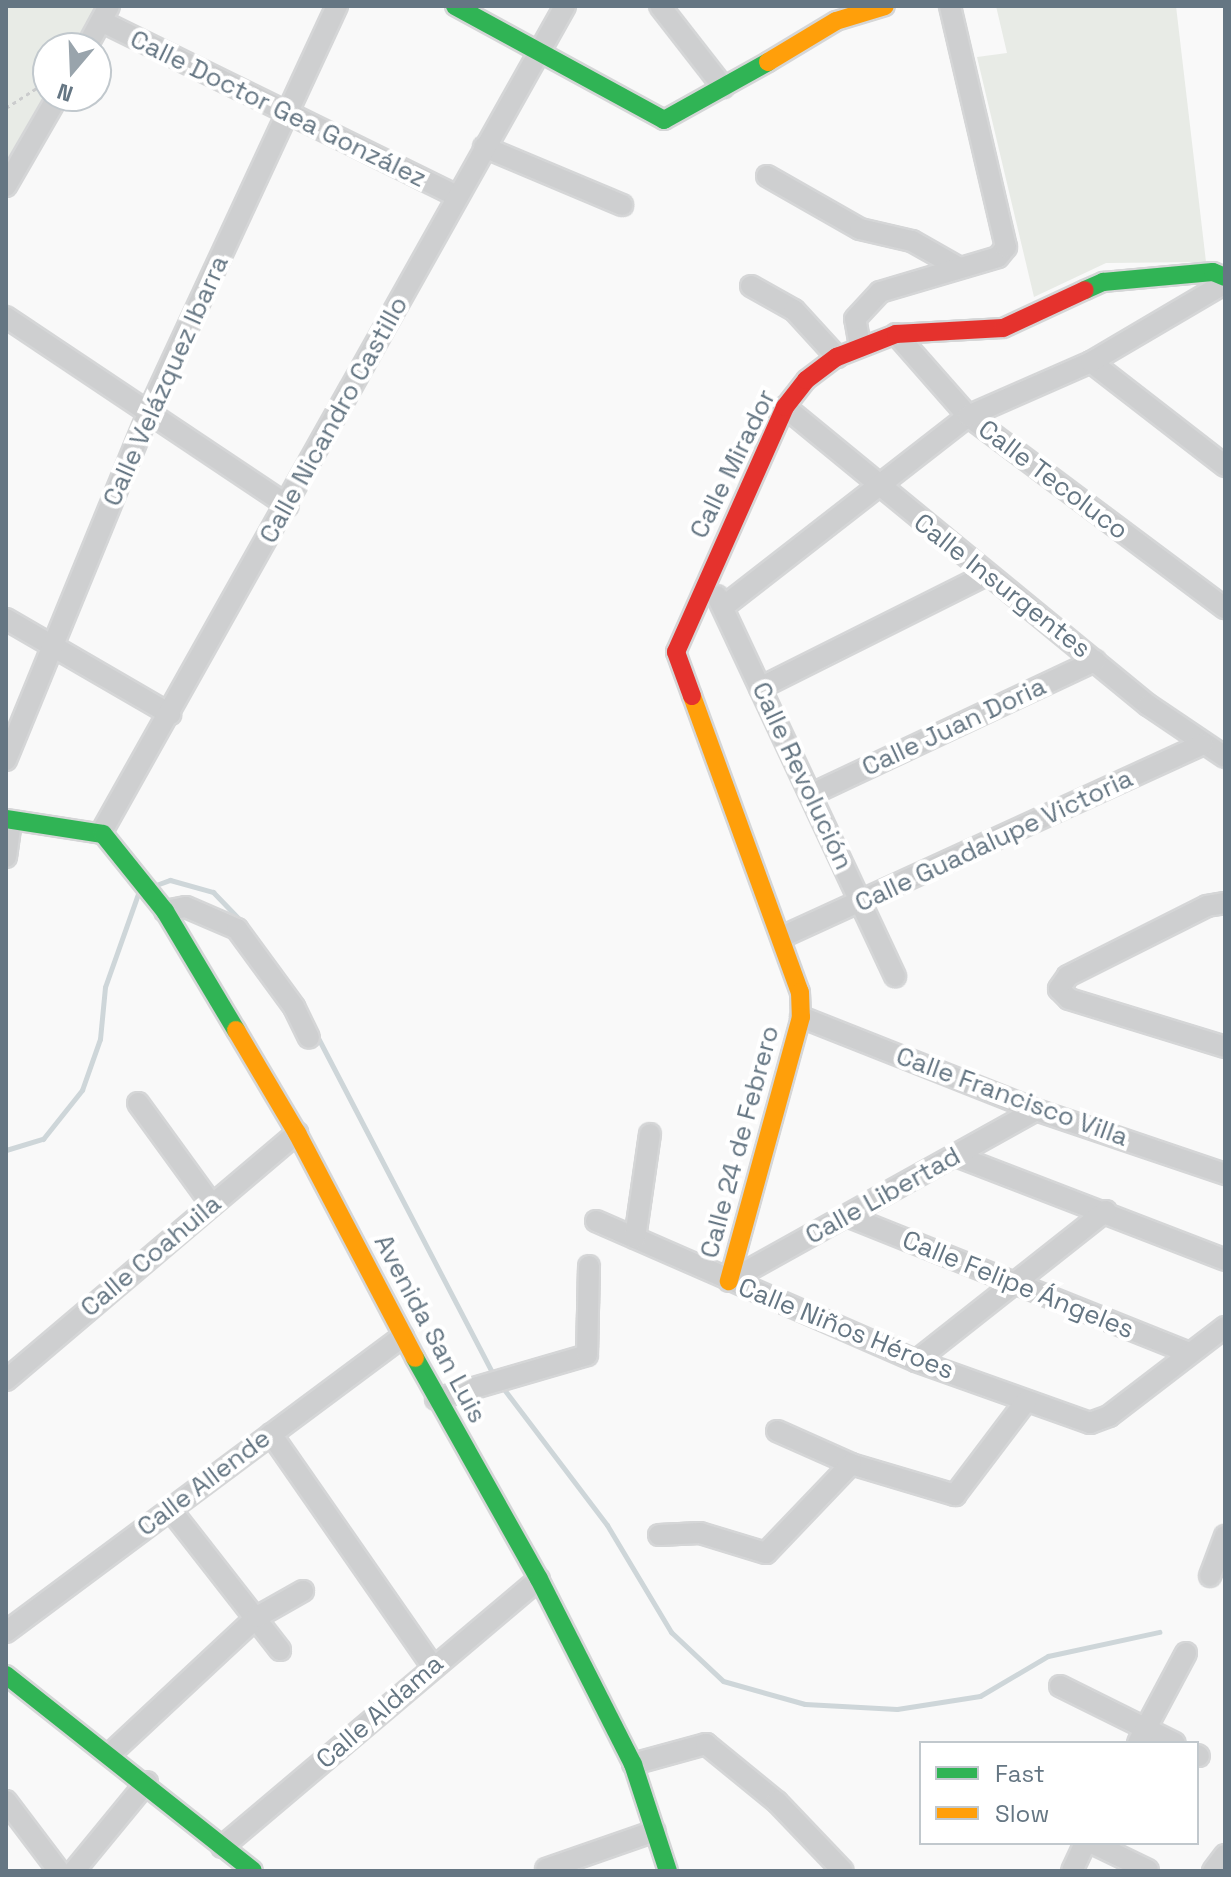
<!DOCTYPE html>
<meta charset="utf-8">
<style>
body{margin:0}
#map{position:relative;width:1231px;height:1877px;overflow:hidden;background:#f9f9f9;font-family:"Space Grotesk",sans-serif}
div>[style]{position:absolute}
.green>*{inset:0;background:#e8ebe6}
.stream>*{height:5px;margin:-2.5px;padding:0 2.5px;transform-origin:2.5px;border-radius:2.5px;background:#ced6d9}
.path>*{height:3px;margin-top:-1.5px;transform-origin:0;background:repeating-linear-gradient(90deg,#cbcccd 0 4px,transparent 0 8px)}
.roads{filter:drop-shadow(2px 0 #d5d6d7) drop-shadow(-2px 0 #d5d6d7) drop-shadow(0 2px #d5d6d7) drop-shadow(0 -2px #d5d6d7)}
.street>*{height:20px;margin:-10px;padding:0 10px;transform-origin:10px;border-radius:10px;background:#cecfd0}
.fast>*{height:18px;margin:-9px;padding:0 9px;transform-origin:9px;border-radius:9px;background:#30b455}
.slow>*{height:18px;margin:-9px;padding:0 9px;transform-origin:9px;border-radius:9px;background:#ff9f0a}
.jam>*{height:18px;margin:-9px;padding:0 9px;transform-origin:9px;border-radius:9px;background:#e5322d}
span{translate:-50% -50%;white-space:nowrap;text-align:center;line-height:1.15;-webkit-text-stroke:8px #fff;paint-order:stroke}
.street-label{font-size:26px;color:#657683}
.frame{position:absolute;inset:0;border:8px solid #657683;pointer-events:none}
.legend{position:absolute;left:919px;top:1741px;width:280px;height:104px;box-sizing:border-box;background:#fff;border:2px solid #c1c8cd;margin:0;padding:10px 14px;list-style:none;font-size:24px;color:#657683}
.legend li{display:flex;align-items:center;gap:16px;height:40px}
.legend b{width:40px;border:2px solid #c1c8cd}
.north{position:absolute;left:32px;top:32px;width:80px;height:80px;box-sizing:border-box;background:#fff;border:2px solid #c1c8cd;border-radius:50%;rotate:199deg;font-size:22px;font-weight:700;line-height:32px;text-align:center;color:#657683}
.north::after{content:'';display:block;margin:auto;width:28px;height:36px;background:#99a4ac;clip-path:polygon(50% 0,100% 100%,50% 72%,0 100%)}
</style>
<div id="map">
<div class="green">
<i style="clip-path:polygon(6px 6px,105px 6px,81px 48px,48px 48px,48px 96px,6px 175px)"></i>
<i style="clip-path:polygon(996px 6px,1176px 6px,1206px 262px,1106px 263px,1034px 297px,977px 57px,1007px 53px)"></i>
</div>
<div class="stream">
<i style="left:156px;top:885px;width:15px;rotate:-20deg"></i>
<i style="left:170px;top:880px;width:45px;rotate:15.6deg"></i>
<i style="left:213px;top:892px;width:42px;rotate:46deg"></i>
<i style="left:316px;top:1034px;width:386px;rotate:62.5deg"></i>
<i style="left:6px;top:1150px;width:39px;rotate:-17deg"></i>
<i style="left:43px;top:1139px;width:63px;rotate:-51.5deg"></i>
<i style="left:82px;top:1090px;width:54px;rotate:-70.6deg"></i>
<i style="left:100px;top:1039px;width:52px;rotate:-84.5deg"></i>
<i style="left:105px;top:987px;width:102px;rotate:-70.5deg"></i>
<i style="left:500px;top:1384px;width:177px;rotate:52.8deg"></i>
<i style="left:607px;top:1525px;width:125px;rotate:59.1deg"></i>
<i style="left:671px;top:1632px;width:71px;rotate:43.3deg"></i>
<i style="left:723px;top:1681px;width:85px;rotate:15.7deg"></i>
<i style="left:805px;top:1704px;width:92px;rotate:3.1deg"></i>
<i style="left:897px;top:1709px;width:84px;rotate:-8.9deg"></i>
<i style="left:980px;top:1696px;width:79px;rotate:-30.5deg"></i>
<i style="left:1048px;top:1656px;width:114px;rotate:-12.2deg"></i>
</div>
<div class="path">
<i style="left:6px;top:108px;width:44px;rotate:-33deg"></i>
</div>
<div class="roads">
<div class="street">
<i style="left:660px;top:6px;width:103px;rotate:52.1deg"></i>
<i style="left:101px;top:21px;width:396px;rotate:26.2deg"></i>
<i style="left:86px;top:48px;width:48px;rotate:-61.3deg"></i>
<i style="left:484px;top:147px;width:150px;rotate:22.8deg"></i>
<i style="left:767px;top:176px;width:107px;rotate:29.7deg"></i>
<i style="left:860px;top:229px;width:53px;rotate:13deg"></i>
<i style="left:912px;top:241px;width:53px;rotate:29.5deg"></i>
<i style="left:6px;top:186px;width:104px;rotate:-60deg"></i>
<i style="left:751px;top:286px;width:49px;rotate:29.2deg"></i>
<i style="left:794px;top:310px;width:64px;rotate:47.5deg"></i>
<i style="left:6px;top:317px;width:339px;rotate:33.8deg"></i>
<i style="left:896px;top:334px;width:109px;rotate:48.7deg"></i>
<i style="left:968px;top:416px;width:321px;rotate:36.8deg"></i>
<i style="left:860px;top:346px;width:27px;rotate:-100deg"></i>
<i style="left:855px;top:319px;width:37px;rotate:-47deg"></i>
<i style="left:880px;top:292px;width:123px;rotate:-16.5deg"></i>
<i style="left:998px;top:257px;width:13px;rotate:-51deg"></i>
<i style="left:1006px;top:247px;width:247px;rotate:-103.1deg"></i>
<i style="left:1091px;top:362px;width:170px;rotate:37.8deg"></i>
<i style="left:785px;top:407px;width:470px;rotate:39.4deg"></i>
<i style="left:1148px;top:705px;width:93px;rotate:34deg"></i>
<i style="left:717px;top:596px;width:420px;rotate:64.9deg"></i>
<i style="left:723px;top:607px;width:311px;rotate:-37.9deg"></i>
<i style="left:968px;top:416px;width:134px;rotate:-23.7deg"></i>
<i style="left:1091px;top:362px;width:156px;rotate:-30.5deg"></i>
<i style="left:6px;top:619px;width:190px;rotate:30.1deg"></i>
<i style="left:760px;top:688px;width:253px;rotate:-26.6deg"></i>
<i style="left:6px;top:760px;width:375px;rotate:-67.7deg"></i>
<i style="left:148px;top:413px;width:449px;rotate:-65.1deg"></i>
<i style="left:812px;top:794px;width:313px;rotate:-25.2deg"></i>
<i style="left:101px;top:833px;width:948px;rotate:-60.7deg"></i>
<i style="left:6px;top:857px;width:35px;rotate:-82deg"></i>
<i style="left:1225px;top:903px;width:18px;rotate:171deg"></i>
<i style="left:1207px;top:906px;width:156px;rotate:153.3deg"></i>
<i style="left:1068px;top:976px;width:16px;rotate:125deg"></i>
<i style="left:1059px;top:989px;width:14px;rotate:45deg"></i>
<i style="left:1069px;top:999px;width:163px;rotate:17.1deg"></i>
<i style="left:165px;top:911px;width:21px;rotate:-11deg"></i>
<i style="left:186px;top:907px;width:56px;rotate:23.3deg"></i>
<i style="left:237px;top:929px;width:97px;rotate:53.8deg"></i>
<i style="left:294px;top:1007px;width:34px;rotate:64deg"></i>
<i style="left:784px;top:936px;width:461px;rotate:-24.6deg"></i>
<i style="left:801px;top:1017px;width:253px;rotate:21.6deg"></i>
<i style="left:1036px;top:1110px;width:200px;rotate:18.7deg"></i>
<i style="left:138px;top:1103px;width:126px;rotate:54deg"></i>
<i style="left:956px;top:1156px;width:288px;rotate:21.1deg"></i>
<i style="left:847px;top:1216px;width:368px;rotate:21.8deg"></i>
<i style="left:596px;top:1221px;width:349px;rotate:23.6deg"></i>
<i style="left:916px;top:1361px;width:185px;rotate:19.6deg"></i>
<i style="left:1090px;top:1423px;width:20px;rotate:-20deg"></i>
<i style="left:1109px;top:1416px;width:146px;rotate:-37.5deg"></i>
<i style="left:635px;top:1238px;width:105px;rotate:-81.8deg"></i>
<i style="left:729px;top:1281px;width:351px;rotate:-29.1deg"></i>
<i style="left:916px;top:1361px;width:242px;rotate:-38.3deg"></i>
<i style="left:6px;top:1380px;width:382px;rotate:-40.3deg"></i>
<i style="left:436px;top:1399px;width:157px;rotate:-16.2deg"></i>
<i style="left:587px;top:1355px;width:89px;rotate:-88.7deg"></i>
<i style="left:777px;top:1431px;width:81px;rotate:24deg"></i>
<i style="left:851px;top:1464px;width:109px;rotate:16.6deg"></i>
<i style="left:955px;top:1495px;width:118px;rotate:-52.9deg"></i>
<i style="left:271px;top:1434px;width:282px;rotate:55.2deg"></i>
<i style="left:170px;top:1509px;width:179px;rotate:52deg"></i>
<i style="left:659px;top:1535px;width:41px;rotate:-2.8deg"></i>
<i style="left:700px;top:1533px;width:69px;rotate:16.9deg"></i>
<i style="left:766px;top:1553px;width:123px;rotate:-46.3deg"></i>
<i style="left:1210px;top:1576px;width:43px;rotate:-69.4deg"></i>
<i style="left:6px;top:1632px;width:495px;rotate:-36.7deg"></i>
<i style="left:1060px;top:1686px;width:128px;rotate:26.4deg"></i>
<i style="left:1138px;top:1743px;width:102px;rotate:-61.9deg"></i>
<i style="left:110px;top:1754px;width:201px;rotate:-43deg"></i>
<i style="left:257px;top:1617px;width:53px;rotate:-29.5deg"></i>
<i style="left:1197px;top:1755px;width:2px;rotate:27deg"></i>
<i style="left:633px;top:1764px;width:76px;rotate:-15.3deg"></i>
<i style="left:706px;top:1744px;width:92px;rotate:39.2deg"></i>
<i style="left:777px;top:1802px;width:95px;rotate:46.3deg"></i>
<i style="left:6px;top:1801px;width:88px;rotate:52.9deg"></i>
<i style="left:1092px;top:1843px;width:62px;rotate:25.7deg"></i>
<i style="left:222px;top:1847px;width:415px;rotate:-40.2deg"></i>
<i style="left:546px;top:1869px;width:115px;rotate:-19.2deg"></i>
<i style="left:74px;top:1871px;width:115px;rotate:-50.6deg"></i>
<i style="left:1072px;top:1871px;width:31px;rotate:-65deg"></i>
<i style="left:1213px;top:1871px;width:20px;rotate:-53deg"></i>
</div>
<div class="fast">
<i style="left:455px;top:6px;width:238px;rotate:28.6deg"></i>
<i style="left:664px;top:120px;width:119px;rotate:-29.1deg"></i>
<i style="left:1085px;top:290px;width:20px;rotate:-24deg"></i>
<i style="left:1103px;top:282px;width:110px;rotate:-5.2deg"></i>
<i style="left:1213px;top:272px;width:13px;rotate:23deg"></i>
<i style="left:6px;top:819px;width:98px;rotate:8.8deg"></i>
<i style="left:103px;top:834px;width:99px;rotate:51.2deg"></i>
<i style="left:165px;top:911px;width:139px;rotate:59.2deg"></i>
<i style="left:415px;top:1358px;width:253px;rotate:60.7deg"></i>
<i style="left:539px;top:1579px;width:208px;rotate:63.1deg"></i>
<i style="left:633px;top:1764px;width:113px;rotate:71.9deg"></i>
<i style="left:6px;top:1675px;width:315px;rotate:38.4deg"></i>
</div>
<div class="slow">
<i style="left:768px;top:62px;width:79px;rotate:-31.1deg"></i>
<i style="left:836px;top:21px;width:51px;rotate:-17deg"></i>
<i style="left:692px;top:696px;width:315px;rotate:70deg"></i>
<i style="left:800px;top:992px;width:25px;rotate:88deg"></i>
<i style="left:801px;top:1017px;width:274px;rotate:105.3deg"></i>
<i style="left:236px;top:1030px;width:120px;rotate:59.4deg"></i>
<i style="left:297px;top:1133px;width:254px;rotate:62.3deg"></i>
</div>
<div class="jam">
<i style="left:692px;top:696px;width:47px;rotate:-110deg"></i>
<i style="left:676px;top:652px;width:268px;rotate:-66deg"></i>
<i style="left:785px;top:407px;width:34px;rotate:-52deg"></i>
<i style="left:806px;top:380px;width:39px;rotate:-37deg"></i>
<i style="left:837px;top:357px;width:63px;rotate:-21.3deg"></i>
<i style="left:896px;top:334px;width:107px;rotate:-3.2deg"></i>
<i style="left:1003px;top:328px;width:90px;rotate:-24.9deg"></i>
</div>
</div>
<div class="street-label">
<span style="left:278px;top:109px;rotate:26deg">Calle Doctor Gea González</span>
<span style="left:166px;top:381px;rotate:-66deg">Calle Velázquez Ibarra</span>
<span style="left:334px;top:420px;rotate:-61deg">Calle Nicandro Castillo</span>
<span style="left:733px;top:464px;rotate:-64deg">Calle Mirador</span>
<span style="left:1053px;top:480px;rotate:37deg">Calle Tecoluco</span>
<span style="left:1002px;top:586px;rotate:38deg">Calle Insurgentes</span>
<span style="left:954px;top:727px;rotate:-25deg">Calle Juan Doria</span>
<span style="left:802px;top:776px;rotate:65deg">Calle Revolución</span>
<span style="left:994px;top:841px;rotate:-25deg">Calle Guadalupe Victoria</span>
<span style="left:1012px;top:1097px;rotate:20deg">Calle Francisco Villa</span>
<span style="left:740px;top:1142px;rotate:-75deg">Calle 24 de Febrero</span>
<span style="left:883px;top:1196px;rotate:-29deg">Calle Libertad</span>
<span style="left:151px;top:1256px;rotate:-40deg">Calle Coahuila</span>
<span style="left:1018px;top:1285px;rotate:22deg">Calle Felipe Ángeles</span>
<span style="left:430px;top:1329px;rotate:62deg">Avenida San Luis</span>
<span style="left:846px;top:1329px;rotate:22deg">Calle Niños Héroes</span>
<span style="left:204px;top:1483px;rotate:-37deg">Calle Allende</span>
<span style="left:380px;top:1712px;rotate:-41deg">Calle Aldama</span>
</div>
<div class="frame"></div>
<ul class="legend">
<li><b style="height:10px;background:#30b455"></b>Fast</li>
<li><b style="height:10px;background:#ff9f0a"></b>Slow</li>
</ul>
<div class="north">N</div>
</div>
